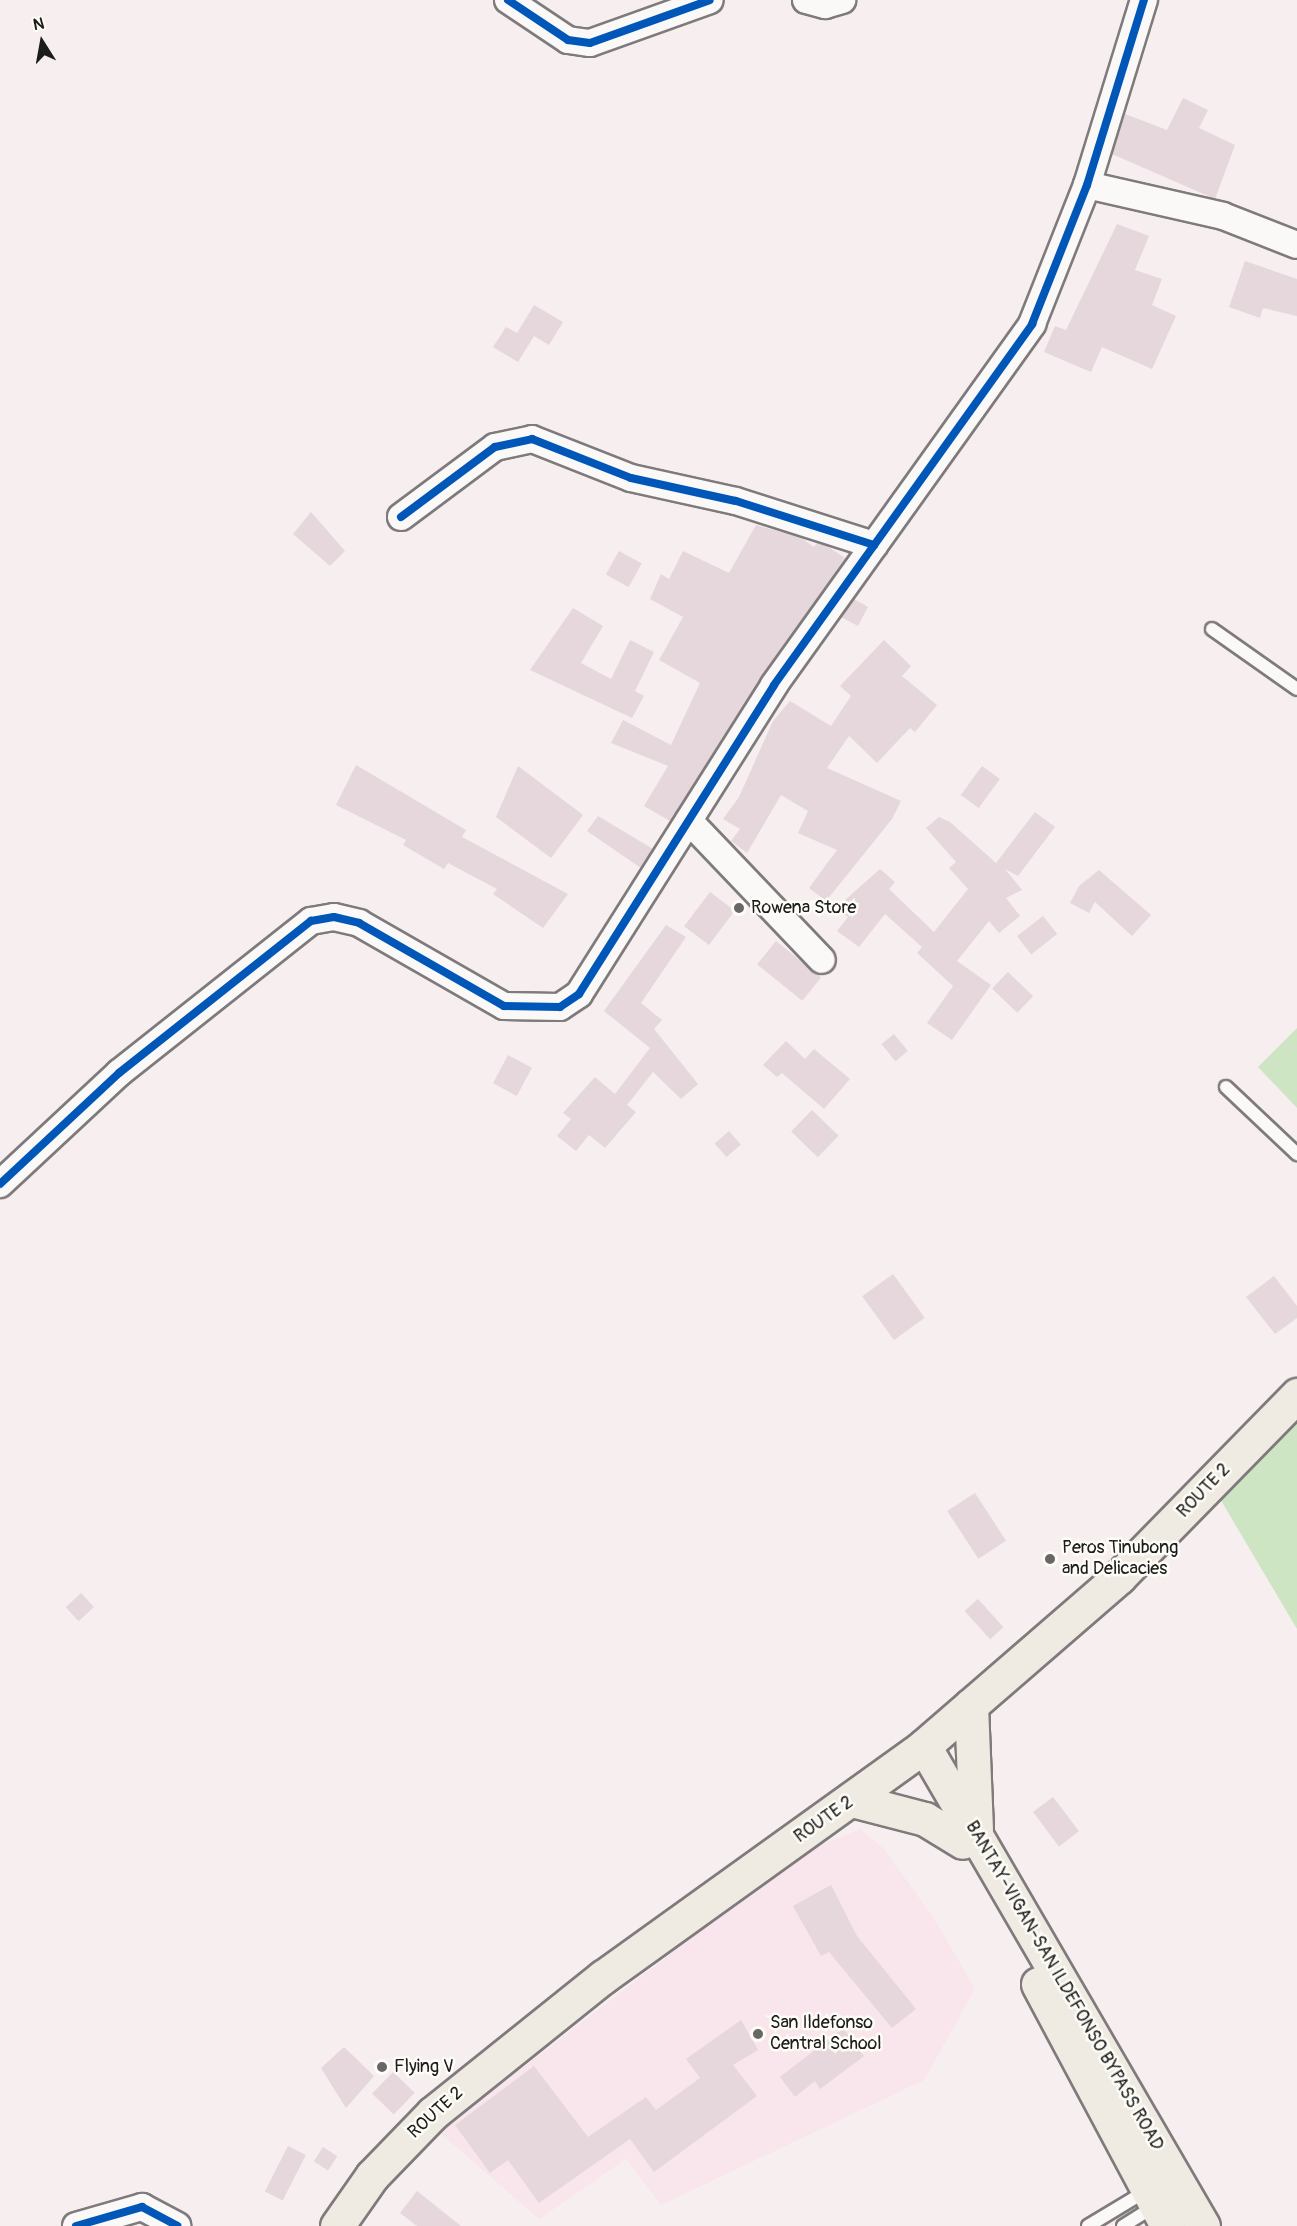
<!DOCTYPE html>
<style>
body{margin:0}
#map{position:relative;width:1297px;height:2226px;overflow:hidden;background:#f7eef0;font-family:Pangolin,sans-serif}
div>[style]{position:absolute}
.built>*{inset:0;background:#f9e5ec}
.green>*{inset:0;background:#cde5c3}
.building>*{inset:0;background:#e5d7dc;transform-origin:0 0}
.roads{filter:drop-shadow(2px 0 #7f7a7b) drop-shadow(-2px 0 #7f7a7b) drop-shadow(0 2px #7f7a7b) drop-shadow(0 -2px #7f7a7b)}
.service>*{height:12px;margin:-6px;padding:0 6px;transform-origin:6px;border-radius:6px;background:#faf9f8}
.minor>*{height:26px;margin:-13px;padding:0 13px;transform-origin:13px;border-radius:13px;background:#faf9f8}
.primary>*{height:33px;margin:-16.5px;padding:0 16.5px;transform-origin:16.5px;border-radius:16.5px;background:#efebe2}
.trunk>*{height:33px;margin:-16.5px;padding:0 16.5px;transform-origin:16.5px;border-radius:16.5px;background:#efebe2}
.cycleway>*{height:8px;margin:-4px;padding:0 4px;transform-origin:4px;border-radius:4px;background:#0057b8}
.dots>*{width:16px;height:16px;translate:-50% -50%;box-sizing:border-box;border:3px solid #fdfcf7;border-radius:50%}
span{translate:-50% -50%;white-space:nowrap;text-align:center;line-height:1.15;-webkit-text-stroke:5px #fdfcf7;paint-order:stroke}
.poi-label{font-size:18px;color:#1c1c1c}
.left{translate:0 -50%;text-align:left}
.street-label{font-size:18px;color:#1c1c1c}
.north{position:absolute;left:12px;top:12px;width:60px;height:60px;-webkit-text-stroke:4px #fdfcf7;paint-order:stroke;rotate:349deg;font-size:16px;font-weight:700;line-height:24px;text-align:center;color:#1c1c1c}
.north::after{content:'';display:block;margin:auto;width:21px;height:27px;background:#1c1c1c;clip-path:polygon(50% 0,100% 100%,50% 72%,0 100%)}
</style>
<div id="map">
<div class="built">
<i style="clip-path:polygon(860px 1829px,883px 1848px,933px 1917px,975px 1989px,924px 2080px,661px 2205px,626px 2159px,539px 2219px,439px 2132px,802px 1853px)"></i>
</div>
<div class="green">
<i style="clip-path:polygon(1297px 1028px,1297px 1108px,1258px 1067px)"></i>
<i style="clip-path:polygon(1297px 1404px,1297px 1629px,1216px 1492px)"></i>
</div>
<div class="building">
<i style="clip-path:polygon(1183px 98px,1208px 110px,1199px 128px,1235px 145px,1215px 199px,1112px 154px,1125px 114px,1167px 130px)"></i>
<i style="clip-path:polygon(1117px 224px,1149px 236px,1135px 270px,1162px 279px,1152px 305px,1176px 316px,1152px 369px,1102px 347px,1091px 372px,1044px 352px,1055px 326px,1066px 330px)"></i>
<i style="clip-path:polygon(1245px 261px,1297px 279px,1297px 316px,1263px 308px,1260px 318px,1229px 307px)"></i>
<i style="clip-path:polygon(534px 305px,563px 322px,549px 345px,534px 336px,518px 362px,493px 347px,506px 327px,517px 333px)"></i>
<i style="clip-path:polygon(311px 512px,345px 551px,330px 566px,293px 534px)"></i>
<i style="clip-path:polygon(756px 525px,800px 537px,814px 547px,817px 543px,827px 546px,845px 558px,670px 821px,644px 806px,668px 766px,611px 743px,623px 720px,671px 745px,700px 683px,659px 660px,683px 617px,650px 599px,661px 574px,669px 579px,683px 551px,729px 573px)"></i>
<i style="left:619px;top:551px;width:26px;height:27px;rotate:29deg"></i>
<i style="clip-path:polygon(854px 599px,868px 607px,858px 626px,841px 617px)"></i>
<i style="clip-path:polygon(573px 608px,603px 626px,581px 663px,611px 679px,630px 640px,654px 652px,635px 691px,644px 696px,632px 718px,530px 670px)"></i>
<i style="clip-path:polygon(884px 640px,911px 666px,902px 676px,937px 705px,915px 732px,910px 728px,877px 763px,849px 736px,827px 768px,901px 801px,892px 819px,826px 901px,809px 888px,837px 850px,798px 833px,808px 811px,781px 795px,747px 853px,731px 841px,740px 829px,723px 819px,739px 797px,773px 721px,790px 701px,831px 726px,851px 696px,840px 686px)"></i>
<i style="clip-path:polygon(356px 765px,466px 830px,462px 837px,568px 894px,543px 928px,493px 894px,497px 889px,448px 863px,444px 869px,403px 845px,406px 840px,336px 805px)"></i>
<i style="clip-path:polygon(518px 766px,583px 815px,551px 858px,496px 817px)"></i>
<i style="left:982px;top:766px;width:22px;height:36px;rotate:36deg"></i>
<i style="clip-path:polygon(1035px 812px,1055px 827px,1018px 876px,1005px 869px,1022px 890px,1006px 898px,1020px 916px,999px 933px,989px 921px,957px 961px,991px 985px,952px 1040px,927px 1023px,953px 986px,917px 953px,922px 947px,885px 914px,859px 947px,837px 931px,848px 917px,836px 908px,880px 869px,895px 882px,889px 889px,934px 932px,968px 889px,949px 868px,956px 862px,926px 828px,939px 817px,950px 822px,996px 863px)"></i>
<i style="clip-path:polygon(598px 816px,653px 849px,641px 868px,587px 831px)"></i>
<i style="clip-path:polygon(1099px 870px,1151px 915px,1132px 936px,1095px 902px,1089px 913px,1070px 903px,1079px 886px)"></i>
<i style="left:710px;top:892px;width:31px;height:43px;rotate:37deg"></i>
<i style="left:1043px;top:916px;width:23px;height:33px;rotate:52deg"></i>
<i style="clip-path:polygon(666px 925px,686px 937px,641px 1003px,662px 1020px,654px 1029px,698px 1084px,681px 1099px,653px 1072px,627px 1105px,636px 1112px,605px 1148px,589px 1135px,576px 1151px,557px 1136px,571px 1119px,563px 1113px,595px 1077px,615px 1094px,650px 1048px,604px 1011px)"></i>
<i style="left:776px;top:941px;width:58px;height:30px;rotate:39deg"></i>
<i style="left:1008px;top:972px;width:35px;height:23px;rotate:44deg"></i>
<i style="left:894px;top:1034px;width:22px;height:16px;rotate:51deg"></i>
<i style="clip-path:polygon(786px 1041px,805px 1059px,814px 1049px,850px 1079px,824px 1109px,782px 1073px,777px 1077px,763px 1065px)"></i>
<i style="left:508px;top:1055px;width:27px;height:32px;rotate:28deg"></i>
<i style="left:812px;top:1110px;width:37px;height:30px;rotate:44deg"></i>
<i style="left:729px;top:1131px;width:18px;height:19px;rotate:49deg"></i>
<i style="left:893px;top:1274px;width:54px;height:38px;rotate:54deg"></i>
<i style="clip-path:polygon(1274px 1276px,1297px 1306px,1297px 1318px,1275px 1334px,1246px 1297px)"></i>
<i style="left:975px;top:1493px;width:57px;height:33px;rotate:57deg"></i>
<i style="left:81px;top:1593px;width:19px;height:21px;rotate:47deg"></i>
<i style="left:978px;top:1599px;width:38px;height:18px;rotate:48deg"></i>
<i style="left:1053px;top:1797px;width:43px;height:25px;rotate:53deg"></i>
<i style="clip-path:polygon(831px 1885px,857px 1936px,916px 2009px,892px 2028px,829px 1952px,821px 1956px,793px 1906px)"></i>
<i style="clip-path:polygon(741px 2020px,758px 2050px,733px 2065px,757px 2096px,654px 2172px,630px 2139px,539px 2203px,508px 2160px,490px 2173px,455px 2125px,534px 2066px,588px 2137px,646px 2097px,656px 2110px,700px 2078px,686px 2059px)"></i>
<i style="clip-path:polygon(843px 2028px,864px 2056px,820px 2089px,815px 2081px,795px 2097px,780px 2077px)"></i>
<i style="clip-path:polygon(344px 2047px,374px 2076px,346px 2108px,321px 2068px)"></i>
<i style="left:393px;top:2072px;width:30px;height:30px;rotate:44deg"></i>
<i style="left:288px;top:2146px;width:20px;height:51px;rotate:27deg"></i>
<i style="left:323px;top:2147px;width:17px;height:17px;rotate:33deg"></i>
<i style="clip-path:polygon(417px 2191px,461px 2226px,417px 2226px,400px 2213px)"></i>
</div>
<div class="roads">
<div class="service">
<i style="left:1212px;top:629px;width:104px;rotate:35.2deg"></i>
<i style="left:1226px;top:1087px;width:98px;rotate:43.3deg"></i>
<i style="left:1088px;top:2226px;width:68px;rotate:-31.1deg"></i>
<i style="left:1123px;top:2226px;width:38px;rotate:-32deg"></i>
</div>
<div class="minor">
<i style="left:508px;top:0;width:72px;rotate:33.7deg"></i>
<i style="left:568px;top:40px;width:22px;rotate:8deg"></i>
<i style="left:590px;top:43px;width:127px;rotate:-19.7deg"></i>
<i style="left:806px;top:0;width:20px;rotate:15deg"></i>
<i style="left:825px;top:5px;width:18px;rotate:-16deg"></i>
<i style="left:1087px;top:185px;width:139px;rotate:12.8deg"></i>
<i style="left:1223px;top:216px;width:79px;rotate:21.4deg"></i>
<i style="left:401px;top:517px;width:117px;rotate:-36.7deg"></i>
<i style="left:495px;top:447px;width:38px;rotate:-12deg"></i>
<i style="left:532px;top:439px;width:106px;rotate:21.5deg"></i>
<i style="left:631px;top:478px;width:107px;rotate:12.4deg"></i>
<i style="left:736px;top:501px;width:145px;rotate:17.7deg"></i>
<i style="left:689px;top:821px;width:192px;rotate:46.3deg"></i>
<i style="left:0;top:1184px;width:163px;rotate:-43deg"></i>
<i style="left:119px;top:1073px;width:245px;rotate:-38.4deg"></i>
<i style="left:311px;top:921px;width:23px;rotate:-10deg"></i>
<i style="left:334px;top:917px;width:26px;rotate:13deg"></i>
<i style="left:359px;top:923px;width:167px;rotate:29.8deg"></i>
<i style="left:504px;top:1006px;width:56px;rotate:1deg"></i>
<i style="left:560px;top:1007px;width:23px;rotate:-34deg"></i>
<i style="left:579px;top:994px;width:365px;rotate:-57.7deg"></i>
<i style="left:774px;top:685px;width:444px;rotate:-54.4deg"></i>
<i style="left:1032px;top:324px;width:149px;rotate:-68.4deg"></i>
<i style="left:1087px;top:185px;width:194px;rotate:-72.9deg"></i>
<i style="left:76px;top:2226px;width:69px;rotate:-16.1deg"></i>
<i style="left:142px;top:2207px;width:40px;rotate:28deg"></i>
</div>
<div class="primary">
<i style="left:924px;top:1746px;width:555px;rotate:59.83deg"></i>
<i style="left:1038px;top:1984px;width:274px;rotate:61.9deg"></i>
</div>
<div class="trunk">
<i style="left:971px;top:1705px;width:124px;rotate:87.7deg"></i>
<i style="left:852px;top:1800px;width:75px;rotate:14.6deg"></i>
<i style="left:925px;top:1819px;width:44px;rotate:31.2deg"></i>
<i style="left:337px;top:2226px;width:61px;rotate:-55deg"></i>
<i style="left:372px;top:2176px;width:88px;rotate:-45.9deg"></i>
<i style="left:433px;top:2113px;width:218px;rotate:-38.7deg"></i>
<i style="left:603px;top:1977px;width:395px;rotate:-35.7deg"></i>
<i style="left:924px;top:1746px;width:258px;rotate:-40.9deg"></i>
<i style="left:1119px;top:1577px;width:255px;rotate:-45.6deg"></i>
</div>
</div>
<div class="cycleway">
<i style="left:508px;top:0;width:72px;rotate:33.7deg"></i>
<i style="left:568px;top:40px;width:22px;rotate:8deg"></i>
<i style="left:590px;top:43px;width:127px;rotate:-19.7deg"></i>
<i style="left:401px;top:517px;width:117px;rotate:-36.7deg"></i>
<i style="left:495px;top:447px;width:38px;rotate:-12deg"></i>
<i style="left:532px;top:439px;width:106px;rotate:21.5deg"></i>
<i style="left:631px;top:478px;width:107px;rotate:12.4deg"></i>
<i style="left:736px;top:501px;width:145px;rotate:17.7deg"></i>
<i style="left:0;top:1184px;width:163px;rotate:-43deg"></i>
<i style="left:119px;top:1073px;width:245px;rotate:-38.4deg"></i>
<i style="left:311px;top:921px;width:23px;rotate:-10deg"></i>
<i style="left:334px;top:917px;width:26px;rotate:13deg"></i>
<i style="left:359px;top:923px;width:167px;rotate:29.8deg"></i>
<i style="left:504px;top:1006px;width:56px;rotate:1deg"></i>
<i style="left:560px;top:1007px;width:23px;rotate:-34deg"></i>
<i style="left:579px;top:994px;width:365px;rotate:-57.7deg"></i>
<i style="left:774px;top:685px;width:444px;rotate:-54.4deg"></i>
<i style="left:1032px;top:324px;width:149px;rotate:-68.4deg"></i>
<i style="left:1087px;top:185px;width:194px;rotate:-72.9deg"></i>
<i style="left:76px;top:2226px;width:69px;rotate:-16.1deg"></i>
<i style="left:142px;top:2207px;width:40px;rotate:28deg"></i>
</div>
<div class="dots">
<i style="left:739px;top:908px;background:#696666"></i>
<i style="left:1050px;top:1559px;background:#696666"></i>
<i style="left:758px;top:2034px;background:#696666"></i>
<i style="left:382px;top:2067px;background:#696666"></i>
</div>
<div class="poi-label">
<span class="left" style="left:751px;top:908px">Rowena Store</span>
<span class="left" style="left:1062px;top:1559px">Peros Tinubong<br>and Delicacies</span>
<span class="left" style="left:770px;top:2034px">San Ildefonso<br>Central School</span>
<span class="left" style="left:394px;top:2067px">Flying V</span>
</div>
<div class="street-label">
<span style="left:1204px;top:1491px;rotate:-46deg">ROUTE 2</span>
<span style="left:824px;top:1820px;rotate:-35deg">ROUTE 2</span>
<span style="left:1064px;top:1986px;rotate:60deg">BANTAY-VIGAN-SAN ILDEFONSO BYPASS ROAD</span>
<span style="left:436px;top:2113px;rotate:-42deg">ROUTE 2</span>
</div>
<div class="north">N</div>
</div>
